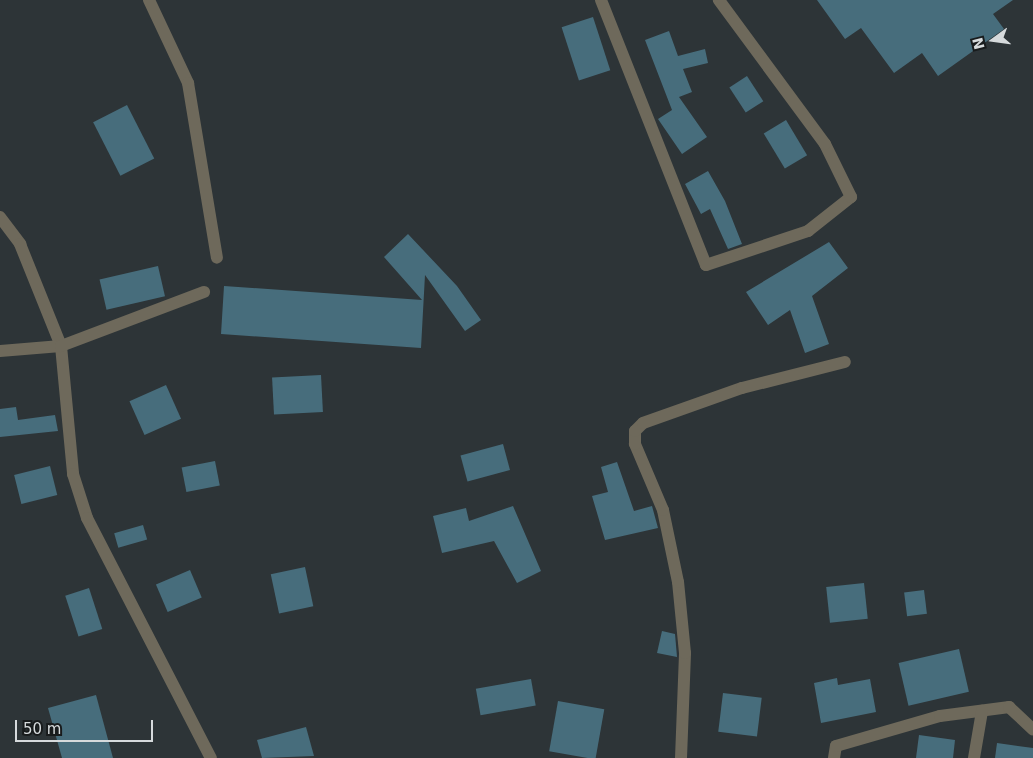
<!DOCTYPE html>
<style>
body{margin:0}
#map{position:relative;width:1033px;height:758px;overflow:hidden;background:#2d3437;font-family:"DejaVu Sans",sans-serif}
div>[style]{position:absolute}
.building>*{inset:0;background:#476d7c;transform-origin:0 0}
.minor>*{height:12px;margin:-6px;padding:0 6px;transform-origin:6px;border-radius:6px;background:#6e695b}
span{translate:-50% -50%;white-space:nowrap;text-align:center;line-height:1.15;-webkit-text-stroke:4px #181b1c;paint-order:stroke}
.north{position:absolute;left:968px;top:15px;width:50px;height:50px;-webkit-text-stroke:4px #181b1c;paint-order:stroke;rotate:256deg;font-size:14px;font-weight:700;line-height:20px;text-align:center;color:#d6dadc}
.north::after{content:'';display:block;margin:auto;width:18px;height:22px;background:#d6dadc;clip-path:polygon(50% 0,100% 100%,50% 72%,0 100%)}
.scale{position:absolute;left:15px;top:720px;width:138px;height:22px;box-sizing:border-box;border:2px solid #d6dadc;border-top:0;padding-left:6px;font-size:15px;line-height:18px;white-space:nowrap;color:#d6dadc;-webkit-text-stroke:4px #181b1c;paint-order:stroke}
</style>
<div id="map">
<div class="building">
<i style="clip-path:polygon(817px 0,1013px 0,993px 14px,1004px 29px,938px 76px,922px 53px,894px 73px,861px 28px,845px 39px)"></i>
<i style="left:593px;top:17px;width:56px;height:33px;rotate:72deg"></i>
<i style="clip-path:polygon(669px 31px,678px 56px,705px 49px,708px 63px,683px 69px,692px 92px,679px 97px,707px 137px,682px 154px,658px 119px,672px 110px,645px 40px)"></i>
<i style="left:747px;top:76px;width:30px;height:21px;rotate:57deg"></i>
<i style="left:127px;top:105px;width:60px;height:38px;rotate:63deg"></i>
<i style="left:786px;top:120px;width:41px;height:26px;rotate:59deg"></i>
<i style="clip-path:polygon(708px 171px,725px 201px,742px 244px,728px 249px,710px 209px,701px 214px,685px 184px)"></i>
<i style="clip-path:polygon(408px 234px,457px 286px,481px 320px,465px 331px,425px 275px,421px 348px,221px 334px,224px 286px,422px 300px,384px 257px)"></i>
<i style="clip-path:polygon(829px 242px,848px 268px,812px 296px,829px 344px,805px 353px,790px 310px,768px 325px,746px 292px)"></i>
<i style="left:158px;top:266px;width:31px;height:60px;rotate:77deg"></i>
<i style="left:321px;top:375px;width:37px;height:49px;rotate:87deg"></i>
<i style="left:166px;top:385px;width:37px;height:40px;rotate:66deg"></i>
<i style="clip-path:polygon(16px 407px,18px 420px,55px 415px,58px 431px,0 437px,0 409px)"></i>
<i style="left:503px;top:444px;width:27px;height:44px;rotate:75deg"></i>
<i style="left:215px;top:461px;width:25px;height:34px;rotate:79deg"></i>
<i style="clip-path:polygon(617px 462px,634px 511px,652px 506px,658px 528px,605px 540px,592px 496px,608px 492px,601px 467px)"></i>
<i style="left:50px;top:466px;width:30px;height:37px;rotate:76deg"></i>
<i style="clip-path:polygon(513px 506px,541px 571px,517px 583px,494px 541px,442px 553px,433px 516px,466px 508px,469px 521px)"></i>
<i style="left:143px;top:525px;width:15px;height:30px;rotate:74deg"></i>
<i style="left:305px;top:567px;width:40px;height:35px;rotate:78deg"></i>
<i style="left:190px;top:570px;width:30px;height:37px;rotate:67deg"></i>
<i style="left:864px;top:583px;width:36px;height:38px;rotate:84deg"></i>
<i style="left:89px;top:588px;width:43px;height:25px;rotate:72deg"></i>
<i style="left:924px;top:590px;width:24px;height:20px;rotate:83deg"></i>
<i style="clip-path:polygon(662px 631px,675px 634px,677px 657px,657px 653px)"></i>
<i style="left:959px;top:649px;width:44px;height:62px;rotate:77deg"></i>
<i style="clip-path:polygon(837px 678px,838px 685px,870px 679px,876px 712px,821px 723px,814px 683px)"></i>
<i style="left:531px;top:679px;width:27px;height:56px;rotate:80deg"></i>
<i style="left:723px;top:693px;width:39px;height:39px;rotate:7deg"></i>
<i style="clip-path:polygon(96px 695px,113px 758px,62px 758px,48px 708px)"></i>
<i style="left:558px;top:701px;width:47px;height:51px;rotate:10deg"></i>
<i style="clip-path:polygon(306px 727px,314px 756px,262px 758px,257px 740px)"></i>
<i style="clip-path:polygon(919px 735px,955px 740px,953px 758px,916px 758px)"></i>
<i style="clip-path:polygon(997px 743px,1033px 748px,1033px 758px,995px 758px)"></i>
</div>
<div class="minor">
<i style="left:149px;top:0;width:92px;rotate:64.8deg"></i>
<i style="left:188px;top:83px;width:177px;rotate:80.6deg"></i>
<i style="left:601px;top:0;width:285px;rotate:68.4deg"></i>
<i style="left:706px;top:265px;width:108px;rotate:-18.4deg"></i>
<i style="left:808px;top:231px;width:55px;rotate:-38.3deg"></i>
<i style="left:851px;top:197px;width:59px;rotate:-116.1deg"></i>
<i style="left:825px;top:144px;width:179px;rotate:-126.4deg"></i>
<i style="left:0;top:217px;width:34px;rotate:53deg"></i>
<i style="left:20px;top:244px;width:110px;rotate:68.1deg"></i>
<i style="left:61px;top:346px;width:129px;rotate:84.6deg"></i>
<i style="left:73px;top:474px;width:46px;rotate:72.3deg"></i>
<i style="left:87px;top:518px;width:270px;rotate:62.7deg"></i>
<i style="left:0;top:351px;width:61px;rotate:-4.7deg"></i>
<i style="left:61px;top:346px;width:153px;rotate:-20.7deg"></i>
<i style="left:681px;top:758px;width:105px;rotate:-87.8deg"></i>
<i style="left:685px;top:653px;width:71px;rotate:-95.6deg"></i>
<i style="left:678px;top:582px;width:74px;rotate:-101.8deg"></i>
<i style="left:663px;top:510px;width:72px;rotate:-113deg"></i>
<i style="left:635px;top:444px;width:13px;rotate:-90deg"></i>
<i style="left:635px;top:431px;width:11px;rotate:-45deg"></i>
<i style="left:643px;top:423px;width:105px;rotate:-19.5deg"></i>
<i style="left:742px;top:388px;width:106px;rotate:-14.2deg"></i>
<i style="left:834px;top:758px;width:12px;rotate:-81deg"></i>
<i style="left:836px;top:746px;width:108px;rotate:-16.1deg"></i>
<i style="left:940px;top:716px;width:70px;rotate:-7.4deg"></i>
<i style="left:1009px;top:707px;width:33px;rotate:43deg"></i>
<i style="left:974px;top:758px;width:48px;rotate:-80.3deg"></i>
</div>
<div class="north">N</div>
<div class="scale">50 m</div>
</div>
